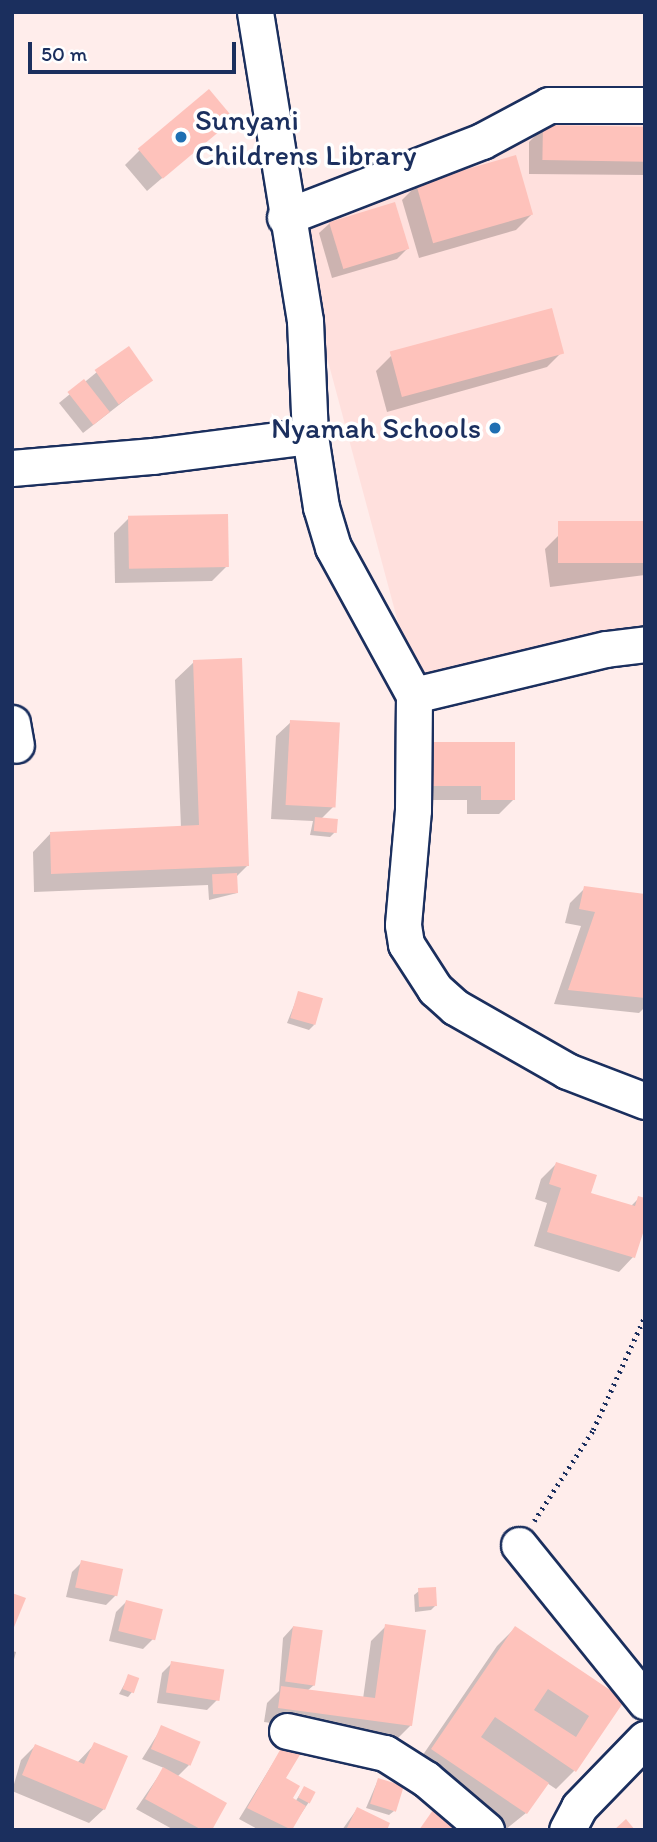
<!DOCTYPE html>
<style>
body{margin:0}
#map{position:relative;width:657px;height:1842px;overflow:hidden;background:#ffedeb;font-family:Itim,sans-serif}
div>[style]{position:absolute}
.built>*{inset:0;background:#ffe0dd}
.shadow>*{inset:0;background:#0003}
.building>*{inset:0;background:#fec2bb;transform-origin:0 0}
.path>*{height:4.5px;margin-top:-2.25px;transform-origin:0;background:repeating-linear-gradient(90deg,#1b2f5e 0 2px,transparent 0 7px)}
.roads{filter:drop-shadow(2px 0 #1b2f5e) drop-shadow(-2px 0 #1b2f5e) drop-shadow(0 2px #1b2f5e) drop-shadow(0 -2px #1b2f5e)}
.minor>*{height:35px;margin:-17.5px;padding:0 17.5px;transform-origin:17.5px;border-radius:17.5px;background:#fff}
.dots>*{width:19px;height:19px;translate:-50% -50%;box-sizing:border-box;border:4px solid #fff;border-radius:50%}
span{translate:-50% -50%;white-space:nowrap;text-align:center;line-height:1.15;-webkit-text-stroke:7px #fff;paint-order:stroke}
.poi-label{font-size:30px;color:#1b2f5e}
.left{translate:0 -50%;text-align:left}
.right{translate:-100% -50%;text-align:right}
.frame{position:absolute;inset:0;border:14px solid #1b2f5e;pointer-events:none}
.scale{position:absolute;left:28px;top:42px;width:208px;height:32px;box-sizing:border-box;border:4px solid #1b2f5e;border-top:0;padding-left:9px;font-size:21px;line-height:24px;white-space:nowrap;color:#1b2f5e;-webkit-text-stroke:5px #fff;paint-order:stroke}
</style>
<div id="map">
<div class="built">
<i style="clip-path:polygon(539px 114px,645px 116px,645px 634px,414px 682px,291px 223px)"></i>
</div>
<div class="shadow">
<i style="clip-path:polygon(231px 119px,147px 191px,125px 165px,140px 150px)"></i>
<i style="clip-path:polygon(544px 127px,645px 127px,645px 175px,529px 174px,529px 142px)"></i>
<i style="clip-path:polygon(417px 185px,531px 215px,516px 230px,419px 258px,402px 200px)"></i>
<i style="clip-path:polygon(330px 223px,407px 249px,397px 259px,332px 278px,319px 233px)"></i>
<i style="clip-path:polygon(562px 352px,547px 367px,387px 412px,376px 371px,391px 356px)"></i>
<i style="clip-path:polygon(97px 372px,151px 380px,83px 433px,59px 403px)"></i>
<i style="clip-path:polygon(129px 518px,227px 566px,212px 581px,115px 583px,114px 533px)"></i>
<i style="clip-path:polygon(645px 523px,645px 575px,550px 587px,545px 549px,560px 534px)"></i>
<i style="clip-path:polygon(194px 662px,248px 865px,235px 878px,237px 893px,209px 900px,208px 885px,34px 892px,33px 852px,51px 833px,181px 828px,175px 680px)"></i>
<i style="clip-path:polygon(291px 722px,333px 807px,321px 819px,335px 832px,330px 837px,310px 835px,313px 821px,271px 819px,276px 736px)"></i>
<i style="clip-path:polygon(416px 758px,514px 799px,499px 814px,467px 814px,467px 800px,416px 800px)"></i>
<i style="clip-path:polygon(585px 888px,645px 939px,645px 1007px,639px 1013px,554px 1004px,581px 926px,565px 923px,570px 903px)"></i>
<i style="clip-path:polygon(299px 993px,314px 1025px,309px 1030px,287px 1023px)"></i>
<i style="clip-path:polygon(556px 1164px,589px 1195px,630px 1207px,639px 1198px,633px 1257px,619px 1272px,534px 1246px,547px 1203px,535px 1199px,541px 1179px)"></i>
<i style="clip-path:polygon(82px 1562px,116px 1595px,106px 1605px,66px 1597px,72px 1572px)"></i>
<i style="clip-path:polygon(419px 1591px,435px 1606px,431px 1610px,415px 1612px,414px 1595px)"></i>
<i style="clip-path:polygon(126px 1602px,153px 1639px,143px 1649px,109px 1641px,116px 1612px)"></i>
<i style="clip-path:polygon(386px 1626px,411px 1725px,396px 1740px,264px 1722px,267px 1703px,279px 1691px,283px 1638px,293px 1627px,314px 1685px,307px 1691px,363px 1699px,371px 1641px)"></i>
<i style="clip-path:polygon(515px 1628px,623px 1701px,574px 1771px,556px 1789px,547px 1783px,526px 1813px,505px 1830px,414px 1768px,497px 1646px)"></i>
<i style="clip-path:polygon(12px 1651px,16px 1652px,12px 1667px)"></i>
<i style="clip-path:polygon(172px 1663px,217px 1700px,207px 1710px,157px 1703px,162px 1673px)"></i>
<i style="clip-path:polygon(129px 1676px,132px 1692px,128px 1697px,119px 1694px)"></i>
<i style="clip-path:polygon(162px 1727px,189px 1765px,177px 1777px,210px 1830px,174px 1830px,136px 1809px,164px 1768px,142px 1759px)"></i>
<i style="clip-path:polygon(94px 1745px,104px 1809px,89px 1823px,12px 1791px,21px 1760px,35px 1746px,77px 1763px)"></i>
<i style="clip-path:polygon(284px 1745px,284px 1779px,290px 1799px,295px 1802px,304px 1788px,309px 1802px,290px 1830px,259px 1830px,239px 1819px)"></i>
<i style="clip-path:polygon(378px 1780px,394px 1811px,389px 1815px,366px 1808px)"></i>
<i style="clip-path:polygon(357px 1809px,385px 1830px,342px 1830px)"></i>
</div>
<div class="building">
<i style="left:209px;top:89px;width:39px;height:93px;rotate:50deg"></i>
<i style="left:543px;top:125px;width:102px;height:35px;rotate:1deg"></i>
<i style="left:516px;top:155px;width:62px;height:104px;rotate:74deg"></i>
<i style="left:395px;top:202px;width:49px;height:69px;rotate:73deg"></i>
<i style="left:552px;top:308px;width:47px;height:168px;rotate:75deg"></i>
<i style="left:129px;top:346px;width:42px;height:42px;rotate:55deg"></i>
<i style="left:84px;top:379px;width:42px;height:21px;rotate:52deg"></i>
<i style="left:228px;top:514px;width:53px;height:100px;rotate:89deg"></i>
<i style="left:645px;top:521px;width:42px;height:87px;rotate:90deg"></i>
<i style="clip-path:polygon(242px 658px,249px 866px,51px 874px,50px 832px,199px 825px,193px 660px)"></i>
<i style="left:290px;top:720px;width:50px;height:85px;rotate:3deg"></i>
<i style="clip-path:polygon(430px 742px,515px 742px,515px 800px,481px 800px,481px 786px,430px 786px)"></i>
<i style="left:315px;top:817px;width:23px;height:14px;rotate:5deg"></i>
<i style="left:237px;top:873px;width:20px;height:25px;rotate:87deg"></i>
<i style="clip-path:polygon(584px 886px,645px 894px,645px 998px,568px 990px,595px 912px,579px 909px)"></i>
<i style="left:298px;top:991px;width:26px;height:28px;rotate:16deg"></i>
<i style="clip-path:polygon(556px 1162px,597px 1175px,591px 1193px,635px 1206px,638px 1196px,645px 1198px,645px 1227px,635px 1258px,547px 1232px,561px 1188px,549px 1184px)"></i>
<i style="left:81px;top:1560px;width:43px;height:28px;rotate:12deg"></i>
<i style="left:436px;top:1587px;width:19px;height:18px;rotate:87deg"></i>
<i style="clip-path:polygon(12px 1593px,26px 1598px,12px 1632px)"></i>
<i style="left:126px;top:1600px;width:38px;height:32px;rotate:14deg"></i>
<i style="clip-path:polygon(385px 1624px,426px 1630px,412px 1726px,278px 1708px,281px 1686px,375px 1698px)"></i>
<i style="left:293px;top:1626px;width:30px;height:56px;rotate:8deg"></i>
<i style="clip-path:polygon(evenodd,515px 1626px,625px 1700px,576px 1772px,495px 1717px,481px 1737px,549px 1783px,527px 1814px,431px 1749px,515px 1626px,548px 1689px,589px 1716px,576px 1737px,534px 1710px,548px 1689px)"></i>
<i style="left:171px;top:1661px;width:54px;height:32px;rotate:9deg"></i>
<i style="left:128px;top:1674px;width:12px;height:16px;rotate:20deg"></i>
<i style="left:161px;top:1725px;width:43px;height:26px;rotate:23deg"></i>
<i style="clip-path:polygon(94px 1742px,128px 1756px,105px 1810px,22px 1775px,35px 1744px,84px 1764px)"></i>
<i style="clip-path:polygon(284px 1743px,301px 1753px,286px 1778px,300px 1786px,293px 1798px,306px 1806px,292px 1830px,247px 1808px)"></i>
<i style="clip-path:polygon(163px 1767px,227px 1803px,212px 1830px,202px 1830px,145px 1799px)"></i>
<i style="left:378px;top:1778px;width:27px;height:27px;rotate:17deg"></i>
<i style="left:304px;top:1786px;width:13px;height:13px;rotate:27deg"></i>
<i style="clip-path:polygon(357px 1807px,390px 1823px,387px 1830px,346px 1830px)"></i>
<i style="clip-path:polygon(433px 1810px,458px 1828px,457px 1830px,419px 1830px)"></i>
<i style="clip-path:polygon(626px 1819px,635px 1830px,614px 1830px)"></i>
</div>
<div class="path">
<i style="left:534px;top:1521px;width:108px;rotate:-57deg"></i>
<i style="left:593px;top:1430px;width:125px;rotate:-65.5deg"></i>
</div>
<div class="roads">
<div class="minor">
<i style="left:255px;top:12px;width:313px;rotate:80.8deg"></i>
<i style="left:305px;top:321px;width:115px;rotate:87.5deg"></i>
<i style="left:310px;top:436px;width:72px;rotate:81.2deg"></i>
<i style="left:321px;top:507px;width:42px;rotate:73.3deg"></i>
<i style="left:333px;top:547px;width:169px;rotate:61.3deg"></i>
<i style="left:414px;top:695px;width:115px;rotate:90.5deg"></i>
<i style="left:413px;top:810px;width:115px;rotate:95deg"></i>
<i style="left:403px;top:925px;width:19px;rotate:81deg"></i>
<i style="left:406px;top:944px;width:54px;rotate:57.2deg"></i>
<i style="left:435px;top:989px;width:27px;rotate:42deg"></i>
<i style="left:455px;top:1007px;width:129px;rotate:29.7deg"></i>
<i style="left:567px;top:1071px;width:84px;rotate:21deg"></i>
<i style="left:285px;top:217px;width:211px;rotate:-21.1deg"></i>
<i style="left:482px;top:141px;width:76px;rotate:-28.2deg"></i>
<i style="left:549px;top:105px;width:96px"></i>
<i style="left:12px;top:468px;width:142px;rotate:-4.9deg"></i>
<i style="left:153px;top:456px;width:158px;rotate:-7.3deg"></i>
<i style="left:414px;top:695px;width:197px;rotate:-13.5deg"></i>
<i style="left:606px;top:649px;width:39px;rotate:-7deg"></i>
<i style="left:12px;top:723px;width:22px;rotate:80deg"></i>
<i style="left:519px;top:1545px;width:201px;rotate:51.1deg"></i>
<i style="left:287px;top:1731px;width:100px;rotate:12.7deg"></i>
<i style="left:385px;top:1753px;width:49px;rotate:32.4deg"></i>
<i style="left:426px;top:1779px;width:79px;rotate:40.4deg"></i>
<i style="left:567px;top:1830px;width:26px;rotate:-62deg"></i>
<i style="left:579px;top:1807px;width:95px;rotate:-45.9deg"></i>
</div>
</div>
<div class="dots">
<i style="left:181px;top:137px;background:#1f6fb2"></i>
<i style="left:495px;top:428px;background:#1f6fb2"></i>
</div>
<div class="poi-label">
<span class="left" style="left:195px;top:137px">Sunyani<br>Childrens Library</span>
<span class="right" style="left:481px;top:428px">Nyamah Schools</span>
</div>
<div class="frame"></div>
<div class="scale">50 m</div>
</div>
